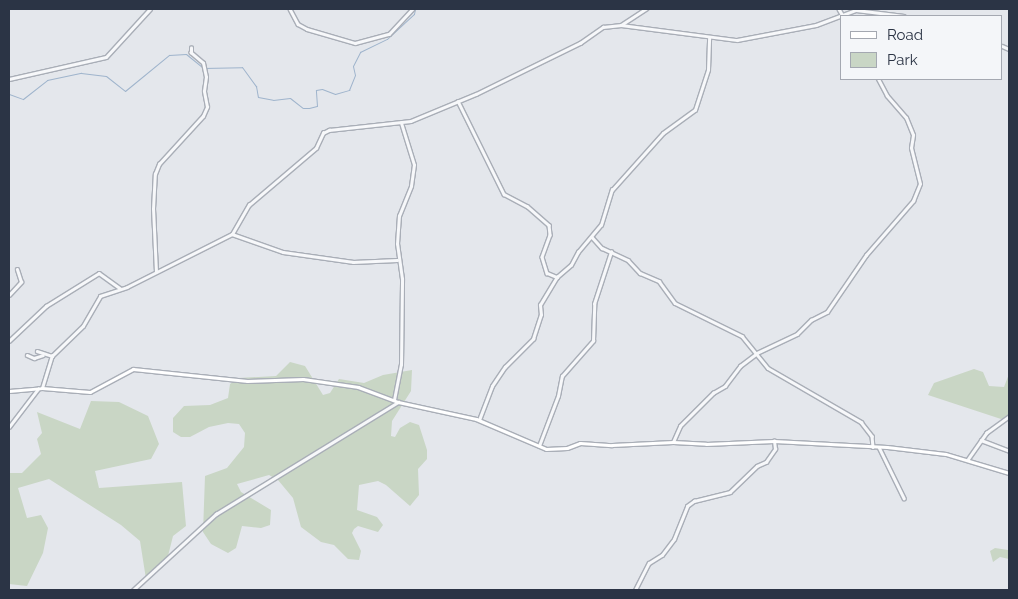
<!DOCTYPE html>
<style>
body{margin:0}
#map{position:relative;width:1018px;height:599px;overflow:hidden;background:#e4e7ec;font-family:Raleway,sans-serif}
div>[style]{position:absolute}
.green>*{inset:0;background:#c9d6c5}
.stream>*{height:1px;margin:-0.5px;padding:0 0.5px;transform-origin:0.5px;border-radius:0.5px;background:#9fb4cc}
.roads{filter:drop-shadow(1px 0 #a9aeb7) drop-shadow(-1px 0 #a9aeb7) drop-shadow(0 1px #a9aeb7) drop-shadow(0 -1px #a9aeb7)}
.street>*{height:2.5px;margin:-1.25px;padding:0 1.25px;transform-origin:1.25px;border-radius:1.25px;background:#f7f8fa}
.secondary>*{height:3px;margin:-1.5px;padding:0 1.5px;transform-origin:1.5px;border-radius:1.5px;background:#fff}
span{translate:-50% -50%;white-space:nowrap;text-align:center;line-height:1.15;-webkit-text-stroke:5px #f4f6f9;paint-order:stroke}
.frame{position:absolute;inset:0;border:10px solid #2b3445;pointer-events:none}
.legend{position:absolute;left:840px;top:15px;width:162px;height:65px;box-sizing:border-box;background:#f4f6f9;border:1px solid #a4a8b1;margin:0;padding:6px 9px;list-style:none;font-size:15px;color:#2b3445}
.legend li{display:flex;align-items:center;gap:10px;height:25px}
.legend b{width:25px;border:1px solid #a4a8b1}
</style>
<div id="map">
<div class="green">
<i style="clip-path:polygon(290px 362px,305px 366px,323px 395px,330px 393px,339px 379px,364px 383px,383px 375px,412px 370px,411px 391px,392px 421px,391px 436px,395px 437px,400px 428px,410px 422px,419px 425px,427px 450px,427px 459px,418px 469px,419px 495px,410px 506px,386px 485px,378px 481px,359px 485px,357px 510px,377px 517px,383px 525px,378px 532px,358px 526px,354px 529px,352px 533px,361px 551px,359px 560px,348px 559px,334px 545px,321px 542px,301px 527px,293px 498px,278px 480px,269px 475px,237px 484px,241px 492px,271px 510px,270px 525px,261px 528px,242px 526px,236px 548px,228px 553px,211px 544px,203px 532px,205px 476px,227px 468px,244px 447px,245px 433px,239px 424px,228px 423px,209px 427px,190px 437px,181px 437px,173px 432px,173px 418px,184px 406px,210px 405px,228px 398px,230px 384px,238px 378px,276px 376px)"></i>
<i style="clip-path:polygon(974px 369px,983px 372px,989px 386px,1004px 387px,1009px 374px,1009px 417px,1001px 419px,928px 395px,934px 383px)"></i>
<i style="clip-path:polygon(91px 401px,119px 402px,148px 416px,159px 444px,151px 459px,95px 471px,99px 488px,182px 482px,186px 526px,173px 536px,168px 556px,146px 579px,140px 541px,121px 525px,49px 479px,18px 488px,27px 518px,41px 515px,48px 528px,43px 553px,27px 586px,9px 584px,9px 473px,22px 473px,41px 454px,37px 439px,42px 433px,37px 412px,80px 429px)"></i>
<i style="clip-path:polygon(995px 548px,1008px 550px,1009px 559px,1000px 557px,993px 562px,990px 551px)"></i>
</div>
<div class="stream">
<i style="left:9px;top:94px;width:15px;rotate:20deg"></i>
<i style="left:23px;top:99px;width:31px;rotate:-38deg"></i>
<i style="left:47px;top:80px;width:35px;rotate:-12deg"></i>
<i style="left:81px;top:73px;width:25px;rotate:7deg"></i>
<i style="left:106px;top:76px;width:24px;rotate:38deg"></i>
<i style="left:125px;top:91px;width:57px;rotate:-39.3deg"></i>
<i style="left:169px;top:55px;width:17px;rotate:-3deg"></i>
<i style="left:186px;top:54px;width:22px;rotate:39deg"></i>
<i style="left:203px;top:68px;width:39px;rotate:-1deg"></i>
<i style="left:242px;top:67px;width:24px;rotate:54deg"></i>
<i style="left:256px;top:86px;width:11px;rotate:80deg"></i>
<i style="left:258px;top:97px;width:15px;rotate:11deg"></i>
<i style="left:273px;top:100px;width:17px;rotate:-7deg"></i>
<i style="left:290px;top:98px;width:16px;rotate:38deg"></i>
<i style="left:303px;top:108px;width:6px"></i>
<i style="left:309px;top:108px;width:8px;rotate:-14deg"></i>
<i style="left:317px;top:106px;width:16px;rotate:-94deg"></i>
<i style="left:316px;top:90px;width:6px;rotate:-9deg"></i>
<i style="left:322px;top:89px;width:14px;rotate:21deg"></i>
<i style="left:335px;top:94px;width:15px;rotate:-16deg"></i>
<i style="left:349px;top:90px;width:16px;rotate:-68deg"></i>
<i style="left:355px;top:75px;width:9px;rotate:-103deg"></i>
<i style="left:353px;top:66px;width:16px;rotate:-63deg"></i>
<i style="left:360px;top:52px;width:30px;rotate:-26deg"></i>
<i style="left:387px;top:39px;width:37px;rotate:-43deg"></i>
<i style="left:414px;top:14px;width:5px;rotate:-79deg"></i>
</div>
<div class="roads">
<div class="street">
<i style="left:290px;top:9px;width:17px;rotate:62deg"></i>
<i style="left:298px;top:24px;width:10px;rotate:29deg"></i>
<i style="left:307px;top:29px;width:50px;rotate:16.3deg"></i>
<i style="left:355px;top:43px;width:35px;rotate:-15deg"></i>
<i style="left:389px;top:34px;width:34px;rotate:-47deg"></i>
<i style="left:839px;top:9px;width:8px;rotate:60deg"></i>
<i style="left:621px;top:25px;width:30px;rotate:-33deg"></i>
<i style="left:1002px;top:46px;width:8px;rotate:23deg"></i>
<i style="left:9px;top:79px;width:99px;rotate:-12.8deg"></i>
<i style="left:106px;top:57px;width:65px;rotate:-47.5deg"></i>
<i style="left:458px;top:101px;width:104px;rotate:63.7deg"></i>
<i style="left:504px;top:194px;width:26px;rotate:28deg"></i>
<i style="left:527px;top:206px;width:29px;rotate:41deg"></i>
<i style="left:549px;top:225px;width:10px;rotate:84deg"></i>
<i style="left:550px;top:235px;width:23px;rotate:110deg"></i>
<i style="left:542px;top:257px;width:17px;rotate:73deg"></i>
<i style="left:547px;top:273px;width:11px;rotate:22deg"></i>
<i style="left:232px;top:234px;width:54px;rotate:19.4deg"></i>
<i style="left:283px;top:252px;width:71px;rotate:8.1deg"></i>
<i style="left:353px;top:262px;width:44px;rotate:-2.6deg"></i>
<i style="left:592px;top:237px;width:15px;rotate:48deg"></i>
<i style="left:602px;top:248px;width:29px;rotate:25deg"></i>
<i style="left:628px;top:260px;width:18px;rotate:47deg"></i>
<i style="left:640px;top:273px;width:21px;rotate:23deg"></i>
<i style="left:659px;top:281px;width:27px;rotate:54deg"></i>
<i style="left:675px;top:303px;width:75px;rotate:26.2deg"></i>
<i style="left:742px;top:336px;width:41px;rotate:50.9deg"></i>
<i style="left:768px;top:368px;width:108px;rotate:30.1deg"></i>
<i style="left:861px;top:422px;width:18px;rotate:52deg"></i>
<i style="left:872px;top:436px;width:11px;rotate:85deg"></i>
<i style="left:156px;top:272px;width:63px;rotate:-92.7deg"></i>
<i style="left:153px;top:209px;width:35px;rotate:-87deg"></i>
<i style="left:155px;top:174px;width:11px;rotate:-68deg"></i>
<i style="left:159px;top:164px;width:65px;rotate:-47.5deg"></i>
<i style="left:203px;top:116px;width:10px;rotate:-66deg"></i>
<i style="left:207px;top:107px;width:16px;rotate:-101deg"></i>
<i style="left:204px;top:91px;width:14px;rotate:-82deg"></i>
<i style="left:206px;top:77px;width:14px;rotate:-102deg"></i>
<i style="left:203px;top:63px;width:16px;rotate:-140deg"></i>
<i style="left:191px;top:53px;width:5px;rotate:-90deg"></i>
<i style="left:9px;top:295px;width:18px;rotate:-47deg"></i>
<i style="left:21px;top:282px;width:13px;rotate:-108deg"></i>
<i style="left:9px;top:341px;width:51px;rotate:-43.4deg"></i>
<i style="left:46px;top:306px;width:62px;rotate:-31.9deg"></i>
<i style="left:99px;top:273px;width:26px;rotate:36deg"></i>
<i style="left:37px;top:351px;width:16px;rotate:18deg"></i>
<i style="left:27px;top:355px;width:8px;rotate:23deg"></i>
<i style="left:34px;top:358px;width:9px;rotate:-18deg"></i>
<i style="left:42px;top:388px;width:34px;rotate:-73deg"></i>
<i style="left:52px;top:356px;width:43px;rotate:-44.1deg"></i>
<i style="left:83px;top:326px;width:34px;rotate:-60deg"></i>
<i style="left:100px;top:296px;width:28px;rotate:-18deg"></i>
<i style="left:127px;top:287px;width:118px;rotate:-26.8deg"></i>
<i style="left:232px;top:234px;width:34px;rotate:-60deg"></i>
<i style="left:249px;top:205px;width:88px;rotate:-40.4deg"></i>
<i style="left:316px;top:148px;width:17px;rotate:-65deg"></i>
<i style="left:323px;top:133px;width:7px;rotate:-27deg"></i>
<i style="left:329px;top:130px;width:82px;rotate:-6.3deg"></i>
<i style="left:411px;top:121px;width:70px;rotate:-22.6deg"></i>
<i style="left:476px;top:94px;width:116px;rotate:-26.1deg"></i>
<i style="left:580px;top:43px;width:28px;rotate:-35deg"></i>
<i style="left:603px;top:27px;width:18px;rotate:-6deg"></i>
<i style="left:621px;top:25px;width:117px;rotate:7.4deg"></i>
<i style="left:737px;top:40px;width:80px;rotate:-10.8deg"></i>
<i style="left:816px;top:25px;width:43px;rotate:-20.6deg"></i>
<i style="left:856px;top:10px;width:48px;rotate:7.1deg"></i>
<i style="left:394px;top:400px;width:36px;rotate:-79deg"></i>
<i style="left:401px;top:365px;width:86px;rotate:-89.3deg"></i>
<i style="left:402px;top:279px;width:35px;rotate:-98deg"></i>
<i style="left:397px;top:244px;width:28px;rotate:-86deg"></i>
<i style="left:399px;top:216px;width:32px;rotate:-68deg"></i>
<i style="left:411px;top:186px;width:21px;rotate:-82deg"></i>
<i style="left:414px;top:165px;width:44px;rotate:-107.2deg"></i>
<i style="left:479px;top:420px;width:36px;rotate:-69deg"></i>
<i style="left:492px;top:386px;width:23px;rotate:-56deg"></i>
<i style="left:505px;top:367px;width:40px;rotate:-45deg"></i>
<i style="left:533px;top:339px;width:25px;rotate:-72deg"></i>
<i style="left:541px;top:315px;width:10px;rotate:-96deg"></i>
<i style="left:540px;top:305px;width:33px;rotate:-59deg"></i>
<i style="left:557px;top:277px;width:18px;rotate:-41deg"></i>
<i style="left:571px;top:265px;width:15px;rotate:-62deg"></i>
<i style="left:578px;top:252px;width:35px;rotate:-50deg"></i>
<i style="left:601px;top:225px;width:37px;rotate:-73deg"></i>
<i style="left:612px;top:190px;width:76px;rotate:-48.2deg"></i>
<i style="left:663px;top:133px;width:39px;rotate:-36deg"></i>
<i style="left:695px;top:110px;width:42px;rotate:-72deg"></i>
<i style="left:708px;top:70px;width:32px;rotate:-88deg"></i>
<i style="left:9px;top:427px;width:48px;rotate:-52.7deg"></i>
<i style="left:981px;top:440px;width:30px;rotate:21deg"></i>
<i style="left:673px;top:442px;width:17px;rotate:-66deg"></i>
<i style="left:680px;top:426px;width:47px;rotate:-45deg"></i>
<i style="left:713px;top:393px;width:14px;rotate:-30deg"></i>
<i style="left:725px;top:386px;width:25px;rotate:-53deg"></i>
<i style="left:740px;top:366px;width:21px;rotate:-37deg"></i>
<i style="left:757px;top:353px;width:44px;rotate:-25.4deg"></i>
<i style="left:797px;top:334px;width:20px;rotate:-45deg"></i>
<i style="left:811px;top:320px;width:18px;rotate:-27deg"></i>
<i style="left:827px;top:312px;width:69px;rotate:-55.6deg"></i>
<i style="left:866px;top:255px;width:72px;rotate:-49deg"></i>
<i style="left:913px;top:201px;width:18px;rotate:-68deg"></i>
<i style="left:920px;top:184px;width:37px;rotate:-104deg"></i>
<i style="left:911px;top:148px;width:13px;rotate:-81deg"></i>
<i style="left:913px;top:135px;width:18px;rotate:-112deg"></i>
<i style="left:906px;top:118px;width:29px;rotate:-131deg"></i>
<i style="left:887px;top:96px;width:19px;rotate:-118deg"></i>
<i style="left:539px;top:446px;width:53px;rotate:-69.2deg"></i>
<i style="left:558px;top:396px;width:20px;rotate:-79deg"></i>
<i style="left:562px;top:376px;width:47px;rotate:-48.5deg"></i>
<i style="left:593px;top:341px;width:37px;rotate:-88deg"></i>
<i style="left:594px;top:304px;width:55px;rotate:-71.9deg"></i>
<i style="left:879px;top:447px;width:57px;rotate:63.9deg"></i>
<i style="left:968px;top:459px;width:32px;rotate:-55deg"></i>
<i style="left:986px;top:433px;width:29px;rotate:-36deg"></i>
<i style="left:133px;top:590px;width:113px;rotate:-42.5deg"></i>
<i style="left:216px;top:514px;width:214px;rotate:-31.6deg"></i>
<i style="left:635px;top:590px;width:30px;rotate:-63deg"></i>
<i style="left:649px;top:563px;width:15px;rotate:-32deg"></i>
<i style="left:662px;top:555px;width:20px;rotate:-53deg"></i>
<i style="left:674px;top:539px;width:35px;rotate:-68deg"></i>
<i style="left:687px;top:506px;width:9px;rotate:-36deg"></i>
<i style="left:694px;top:501px;width:37px;rotate:-14deg"></i>
<i style="left:730px;top:492px;width:37px;rotate:-44deg"></i>
<i style="left:757px;top:466px;width:10px;rotate:-24deg"></i>
<i style="left:766px;top:462px;width:16px;rotate:-55deg"></i>
<i style="left:775px;top:449px;width:8px;rotate:-97deg"></i>
</div>
<div class="secondary">
<i style="left:9px;top:391px;width:33px;rotate:-5deg"></i>
<i style="left:42px;top:388px;width:48px;rotate:4.8deg"></i>
<i style="left:90px;top:392px;width:49px;rotate:-28.1deg"></i>
<i style="left:133px;top:369px;width:115px;rotate:6deg"></i>
<i style="left:247px;top:381px;width:56px;rotate:-2deg"></i>
<i style="left:303px;top:379px;width:56px;rotate:8.3deg"></i>
<i style="left:358px;top:387px;width:43px;rotate:20.6deg"></i>
<i style="left:398px;top:402px;width:80px;rotate:12.3deg"></i>
<i style="left:476px;top:419px;width:76px;rotate:23.2deg"></i>
<i style="left:546px;top:449px;width:21px;rotate:-3deg"></i>
<i style="left:567px;top:448px;width:14px;rotate:-21deg"></i>
<i style="left:580px;top:443px;width:32px;rotate:4deg"></i>
<i style="left:612px;top:445px;width:61px;rotate:-2.8deg"></i>
<i style="left:673px;top:442px;width:33px;rotate:3deg"></i>
<i style="left:706px;top:444px;width:68px;rotate:-2.5deg"></i>
<i style="left:774px;top:441px;width:113px;rotate:3deg"></i>
<i style="left:887px;top:447px;width:59px;rotate:6.8deg"></i>
<i style="left:946px;top:454px;width:66px;rotate:16.8deg"></i>
</div>
</div>
<div class="frame"></div>
<ul class="legend">
<li><b style="height:6px;background:#fff"></b>Road</li>
<li><b style="height:14px;background:#c9d6c5"></b>Park</li>
</ul>
</div>
